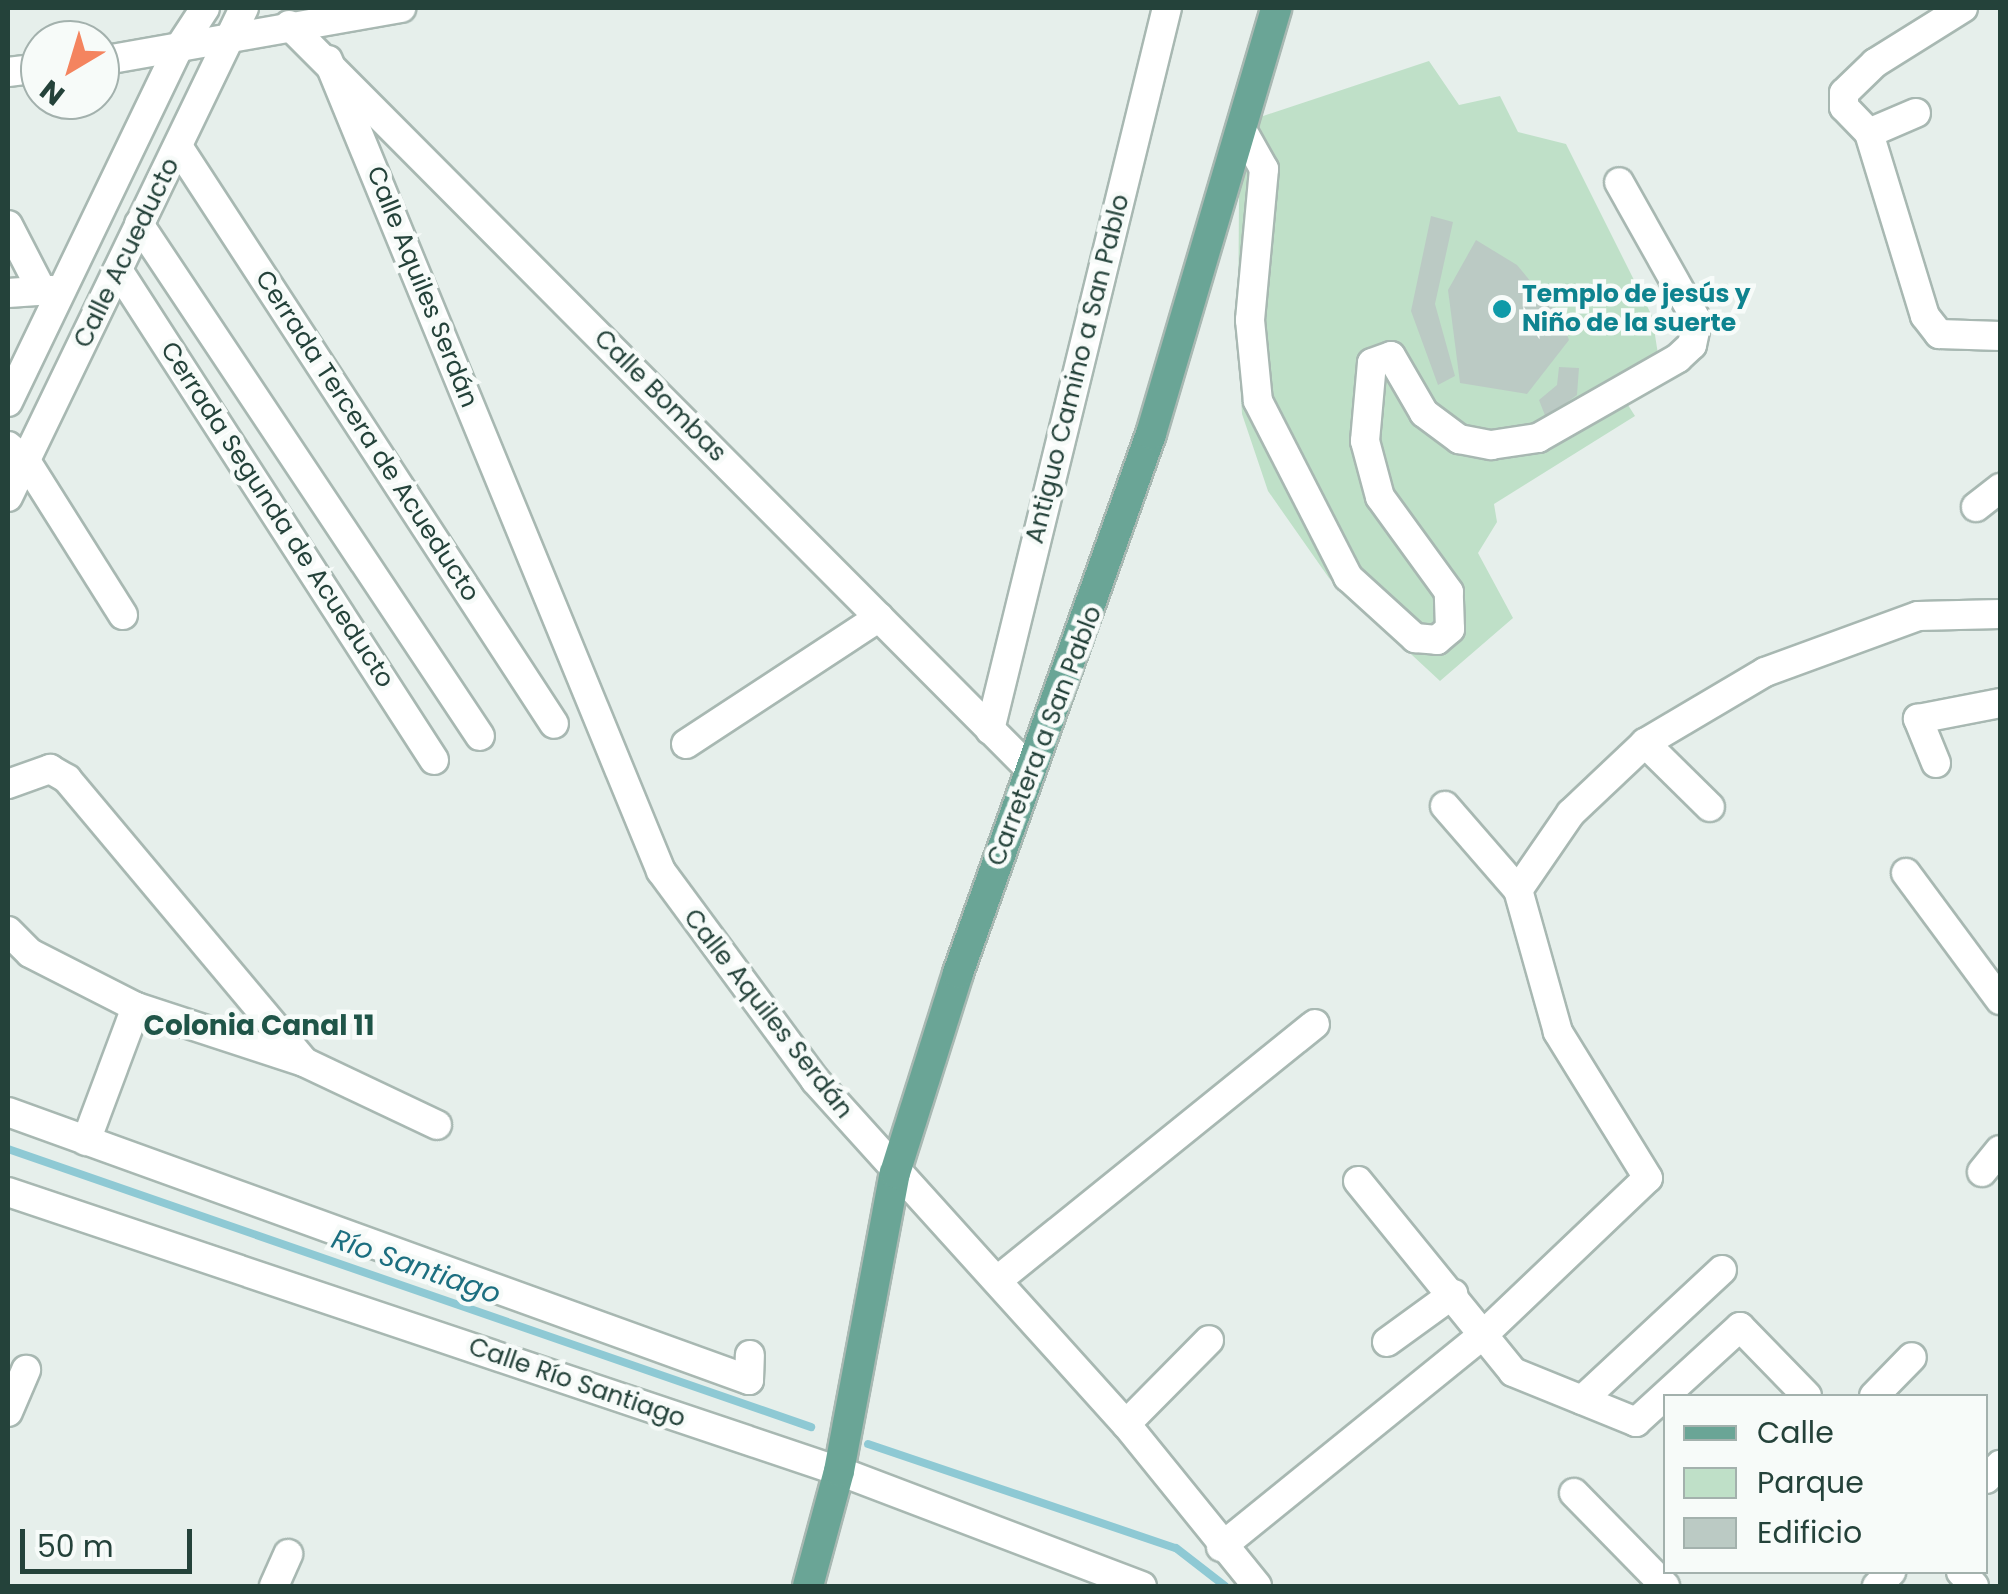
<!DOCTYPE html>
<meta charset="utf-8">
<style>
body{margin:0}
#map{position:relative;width:2008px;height:1594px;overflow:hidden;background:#e6efeb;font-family:Poppins,sans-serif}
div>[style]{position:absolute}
.green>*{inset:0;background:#bfe0c8}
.stream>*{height:8px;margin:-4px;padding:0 4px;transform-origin:4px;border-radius:4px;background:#8ec9d4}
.building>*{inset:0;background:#bbcac4}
.roads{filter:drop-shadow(2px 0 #a8b8b2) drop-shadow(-2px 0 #a8b8b2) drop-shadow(0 2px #a8b8b2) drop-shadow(0 -2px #a8b8b2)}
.minor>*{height:28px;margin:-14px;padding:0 14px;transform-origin:14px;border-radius:14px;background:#fff}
.major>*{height:30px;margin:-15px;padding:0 15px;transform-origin:15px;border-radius:15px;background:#6aa596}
.dots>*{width:28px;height:28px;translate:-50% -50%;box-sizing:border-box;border:5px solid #f7fbf9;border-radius:50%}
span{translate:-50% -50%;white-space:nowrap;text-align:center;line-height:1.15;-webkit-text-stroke:9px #f7fbf9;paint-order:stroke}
.street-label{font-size:25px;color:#24423a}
.culture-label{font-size:25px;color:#0d838f;font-weight:700}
.left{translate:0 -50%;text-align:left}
.neighbourhood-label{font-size:28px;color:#1f5548;font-weight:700}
.water-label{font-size:28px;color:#1c6f80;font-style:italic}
.frame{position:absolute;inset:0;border:10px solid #24423a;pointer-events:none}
.legend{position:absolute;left:1663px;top:1394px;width:325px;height:180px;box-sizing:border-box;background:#f7fbf9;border:2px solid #a3b1ad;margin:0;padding:12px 18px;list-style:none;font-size:30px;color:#24423a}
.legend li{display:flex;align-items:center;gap:20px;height:50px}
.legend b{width:50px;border:2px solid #a3b1ad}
.north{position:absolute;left:20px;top:20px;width:100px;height:100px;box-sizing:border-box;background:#f7fbf9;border:2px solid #a3b1ad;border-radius:50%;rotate:218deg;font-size:28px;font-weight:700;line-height:40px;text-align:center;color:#24423a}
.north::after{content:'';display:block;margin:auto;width:35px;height:45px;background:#f4845f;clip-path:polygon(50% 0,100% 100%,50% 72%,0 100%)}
.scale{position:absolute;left:20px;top:1529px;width:172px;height:45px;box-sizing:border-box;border:5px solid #24423a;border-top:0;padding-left:12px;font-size:30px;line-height:35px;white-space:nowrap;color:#24423a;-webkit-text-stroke:8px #f7fbf9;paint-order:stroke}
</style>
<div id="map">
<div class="green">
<i style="clip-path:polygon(1429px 61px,1459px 105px,1500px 96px,1518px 132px,1566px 144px,1652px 316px,1660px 367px,1621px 394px,1635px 416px,1494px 504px,1497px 522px,1478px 553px,1513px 618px,1440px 681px,1329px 578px,1268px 491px,1242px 414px,1238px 348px,1239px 196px,1257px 118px)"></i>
</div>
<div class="stream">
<i style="left:8px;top:1149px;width:850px;rotate:19.1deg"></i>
<i style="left:868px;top:1444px;width:325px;rotate:18.7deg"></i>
<i style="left:1176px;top:1548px;width:62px;rotate:37.8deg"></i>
</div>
<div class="building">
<i style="clip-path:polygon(1431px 216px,1453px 222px,1435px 304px,1455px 376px,1438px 385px,1411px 311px)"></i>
<i style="clip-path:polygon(1476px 240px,1517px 265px,1562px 319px,1569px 340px,1527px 394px,1460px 383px,1448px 290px)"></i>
<i style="clip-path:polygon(1559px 367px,1579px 368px,1577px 395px,1546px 418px,1539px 400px,1557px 385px)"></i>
</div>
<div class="roads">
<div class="minor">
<i style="left:1963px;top:8px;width:104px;rotate:148deg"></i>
<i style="left:1875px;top:63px;width:43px;rotate:135.9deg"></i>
<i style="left:1844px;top:93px;width:14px;rotate:90deg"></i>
<i style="left:1844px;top:107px;width:36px;rotate:46deg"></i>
<i style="left:1869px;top:133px;width:191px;rotate:73deg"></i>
<i style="left:1925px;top:316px;width:23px;rotate:52deg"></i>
<i style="left:1939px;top:334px;width:61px;rotate:1.9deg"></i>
<i style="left:289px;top:25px;width:1050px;rotate:45.12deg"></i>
<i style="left:328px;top:60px;width:877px;rotate:67.68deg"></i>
<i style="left:661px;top:871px;width:260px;rotate:53.6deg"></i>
<i style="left:815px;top:1080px;width:464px;rotate:47.9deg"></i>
<i style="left:1126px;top:1424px;width:208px;rotate:51deg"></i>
<i style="left:100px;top:61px;width:306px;rotate:-10deg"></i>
<i style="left:8px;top:72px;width:32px;rotate:-7deg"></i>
<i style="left:1241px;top:128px;width:47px;rotate:60.7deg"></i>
<i style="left:1264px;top:169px;width:152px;rotate:95.3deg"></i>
<i style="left:1250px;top:320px;width:81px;rotate:84.4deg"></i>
<i style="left:1258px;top:401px;width:198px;rotate:62.9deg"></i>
<i style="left:1348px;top:577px;width:91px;rotate:42.3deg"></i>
<i style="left:1415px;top:638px;width:22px;rotate:5deg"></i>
<i style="left:1437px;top:640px;width:17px;rotate:-40deg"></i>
<i style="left:1450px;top:629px;width:37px;rotate:-92deg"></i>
<i style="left:1449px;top:592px;width:117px;rotate:-126deg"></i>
<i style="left:1380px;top:497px;width:58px;rotate:-105deg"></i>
<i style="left:1365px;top:441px;width:78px;rotate:-84.9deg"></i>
<i style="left:1372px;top:363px;width:20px;rotate:-20deg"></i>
<i style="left:1391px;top:356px;width:66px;rotate:59.9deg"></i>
<i style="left:1424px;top:413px;width:44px;rotate:36.6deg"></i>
<i style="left:1459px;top:439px;width:33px;rotate:11deg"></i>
<i style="left:1491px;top:445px;width:48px;rotate:-8.5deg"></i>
<i style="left:1538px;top:438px;width:161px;rotate:-29.7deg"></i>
<i style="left:1678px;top:358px;width:19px;rotate:-43deg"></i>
<i style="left:1692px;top:345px;width:25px;rotate:-78deg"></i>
<i style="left:1697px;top:321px;width:159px;rotate:-119.3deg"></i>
<i style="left:1869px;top:133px;width:51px;rotate:-23.1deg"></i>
<i style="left:179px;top:148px;width:687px;rotate:56.93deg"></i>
<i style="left:139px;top:224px;width:615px;rotate:56.34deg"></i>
<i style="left:8px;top:225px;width:72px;rotate:62.7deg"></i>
<i style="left:118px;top:270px;width:583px;rotate:57.18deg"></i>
<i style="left:8px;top:293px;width:44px;rotate:-3.9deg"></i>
<i style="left:8px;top:402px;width:390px;rotate:-64.3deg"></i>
<i style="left:177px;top:51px;width:51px;rotate:-56.9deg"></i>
<i style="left:8px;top:446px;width:23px;rotate:40deg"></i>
<i style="left:26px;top:461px;width:182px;rotate:57.8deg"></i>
<i style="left:8px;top:497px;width:543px;rotate:-64.24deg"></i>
<i style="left:1976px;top:507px;width:31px;rotate:-38deg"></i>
<i style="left:990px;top:730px;width:743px;rotate:-76.23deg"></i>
<i style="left:1645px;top:743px;width:91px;rotate:44.6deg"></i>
<i style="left:686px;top:744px;width:231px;rotate:-33.3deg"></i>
<i style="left:1936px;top:763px;width:48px;rotate:-112.2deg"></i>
<i style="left:1918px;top:719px;width:84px;rotate:-11deg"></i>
<i style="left:8px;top:784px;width:45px;rotate:-19.7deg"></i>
<i style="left:50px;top:769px;width:20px;rotate:30deg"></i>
<i style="left:67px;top:779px;width:368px;rotate:50deg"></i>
<i style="left:1445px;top:806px;width:111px;rotate:49deg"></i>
<i style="left:1906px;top:873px;width:158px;rotate:53.5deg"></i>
<i style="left:8px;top:931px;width:31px;rotate:45deg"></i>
<i style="left:30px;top:953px;width:119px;rotate:27deg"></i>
<i style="left:136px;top:1007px;width:177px;rotate:18.1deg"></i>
<i style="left:304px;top:1062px;width:147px;rotate:25.3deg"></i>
<i style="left:8px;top:1112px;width:788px;rotate:19.88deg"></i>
<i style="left:749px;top:1380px;width:25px;rotate:-88deg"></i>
<i style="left:86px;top:1141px;width:143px;rotate:-69.5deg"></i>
<i style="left:1982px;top:1172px;width:28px;rotate:-51deg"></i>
<i style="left:1358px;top:1181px;width:246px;rotate:50.9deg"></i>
<i style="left:1513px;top:1372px;width:133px;rotate:22.1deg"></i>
<i style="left:1636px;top:1422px;width:141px;rotate:-42.4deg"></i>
<i style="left:1740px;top:1327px;width:96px;rotate:45.8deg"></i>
<i style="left:8px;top:1192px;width:877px;rotate:18.56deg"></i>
<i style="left:839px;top:1471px;width:324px;rotate:20.8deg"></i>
<i style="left:999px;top:1279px;width:406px;rotate:-38.9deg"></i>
<i style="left:1387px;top:1342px;width:82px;rotate:-36deg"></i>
<i style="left:1874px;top:1396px;width:54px;rotate:-45.7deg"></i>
<i style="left:1582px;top:1400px;width:191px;rotate:-42.9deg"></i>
<i style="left:8px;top:1412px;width:46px;rotate:-66.8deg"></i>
<i style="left:1126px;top:1424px;width:118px;rotate:-45.3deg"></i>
<i style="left:1986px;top:1479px;width:20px;rotate:-45deg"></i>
<i style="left:1574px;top:1493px;width:130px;rotate:45.6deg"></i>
<i style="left:1221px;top:1547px;width:338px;rotate:-39deg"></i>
<i style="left:1484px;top:1334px;width:226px;rotate:-43.6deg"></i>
<i style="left:1648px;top:1178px;width:172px;rotate:-121.7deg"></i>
<i style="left:1558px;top:1032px;width:148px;rotate:-105.7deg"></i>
<i style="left:1518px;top:890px;width:93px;rotate:-55.5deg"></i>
<i style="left:1571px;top:813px;width:102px;rotate:-43.4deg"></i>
<i style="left:1645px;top:743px;width:139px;rotate:-30.6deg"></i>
<i style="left:1765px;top:672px;width:163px;rotate:-20.1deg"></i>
<i style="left:1918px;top:616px;width:82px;rotate:-1.4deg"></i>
<i style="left:1961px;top:1572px;width:19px;rotate:47deg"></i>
<i style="left:274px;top:1586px;width:35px;rotate:-66deg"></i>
<i style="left:1877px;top:1586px;width:20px;rotate:-45deg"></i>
</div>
<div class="major">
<i style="left:808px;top:1586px;width:119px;rotate:-74.9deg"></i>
<i style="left:839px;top:1471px;width:303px;rotate:-79.4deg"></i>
<i style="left:895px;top:1173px;width:210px;rotate:-72.5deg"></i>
<i style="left:958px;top:973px;width:573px;rotate:-70.3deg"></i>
<i style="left:1151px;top:434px;width:444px;rotate:-73.6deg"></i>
</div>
</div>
<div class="dots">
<i style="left:1502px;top:309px;background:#0f9aa8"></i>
</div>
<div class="street-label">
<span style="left:127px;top:253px;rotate:-64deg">Calle Acueducto</span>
<span style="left:422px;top:287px;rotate:68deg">Calle Aquiles Serdán</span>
<span style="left:1078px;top:369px;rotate:-76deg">Antiguo Camino a San Pablo</span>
<span style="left:660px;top:396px;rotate:45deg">Calle Bombas</span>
<span style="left:367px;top:436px;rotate:57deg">Cerrada Tercera de Acueducto</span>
<span style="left:277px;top:515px;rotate:57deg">Cerrada Segunda de Acueducto</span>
<span style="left:1045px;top:736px;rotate:-69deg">Carretera a San Pablo</span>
<span style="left:768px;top:1014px;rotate:52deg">Calle Aquiles Serdán</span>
<span style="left:577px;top:1383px;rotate:19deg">Calle Río Santiago</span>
</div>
<div class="culture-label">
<span class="left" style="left:1522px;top:309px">Templo de jesús y<br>Niño de la suerte</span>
</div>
<div class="neighbourhood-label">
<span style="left:259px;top:1026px">Colonia Canal 11</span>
</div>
<div class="water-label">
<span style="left:416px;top:1267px;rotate:19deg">Río Santiago</span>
</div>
<div class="frame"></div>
<ul class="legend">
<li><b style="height:12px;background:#6aa596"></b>Calle</li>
<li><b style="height:28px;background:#bfe0c8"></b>Parque</li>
<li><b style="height:28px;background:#bbcac4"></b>Edificio</li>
</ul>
<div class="north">N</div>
<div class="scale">50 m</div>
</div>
